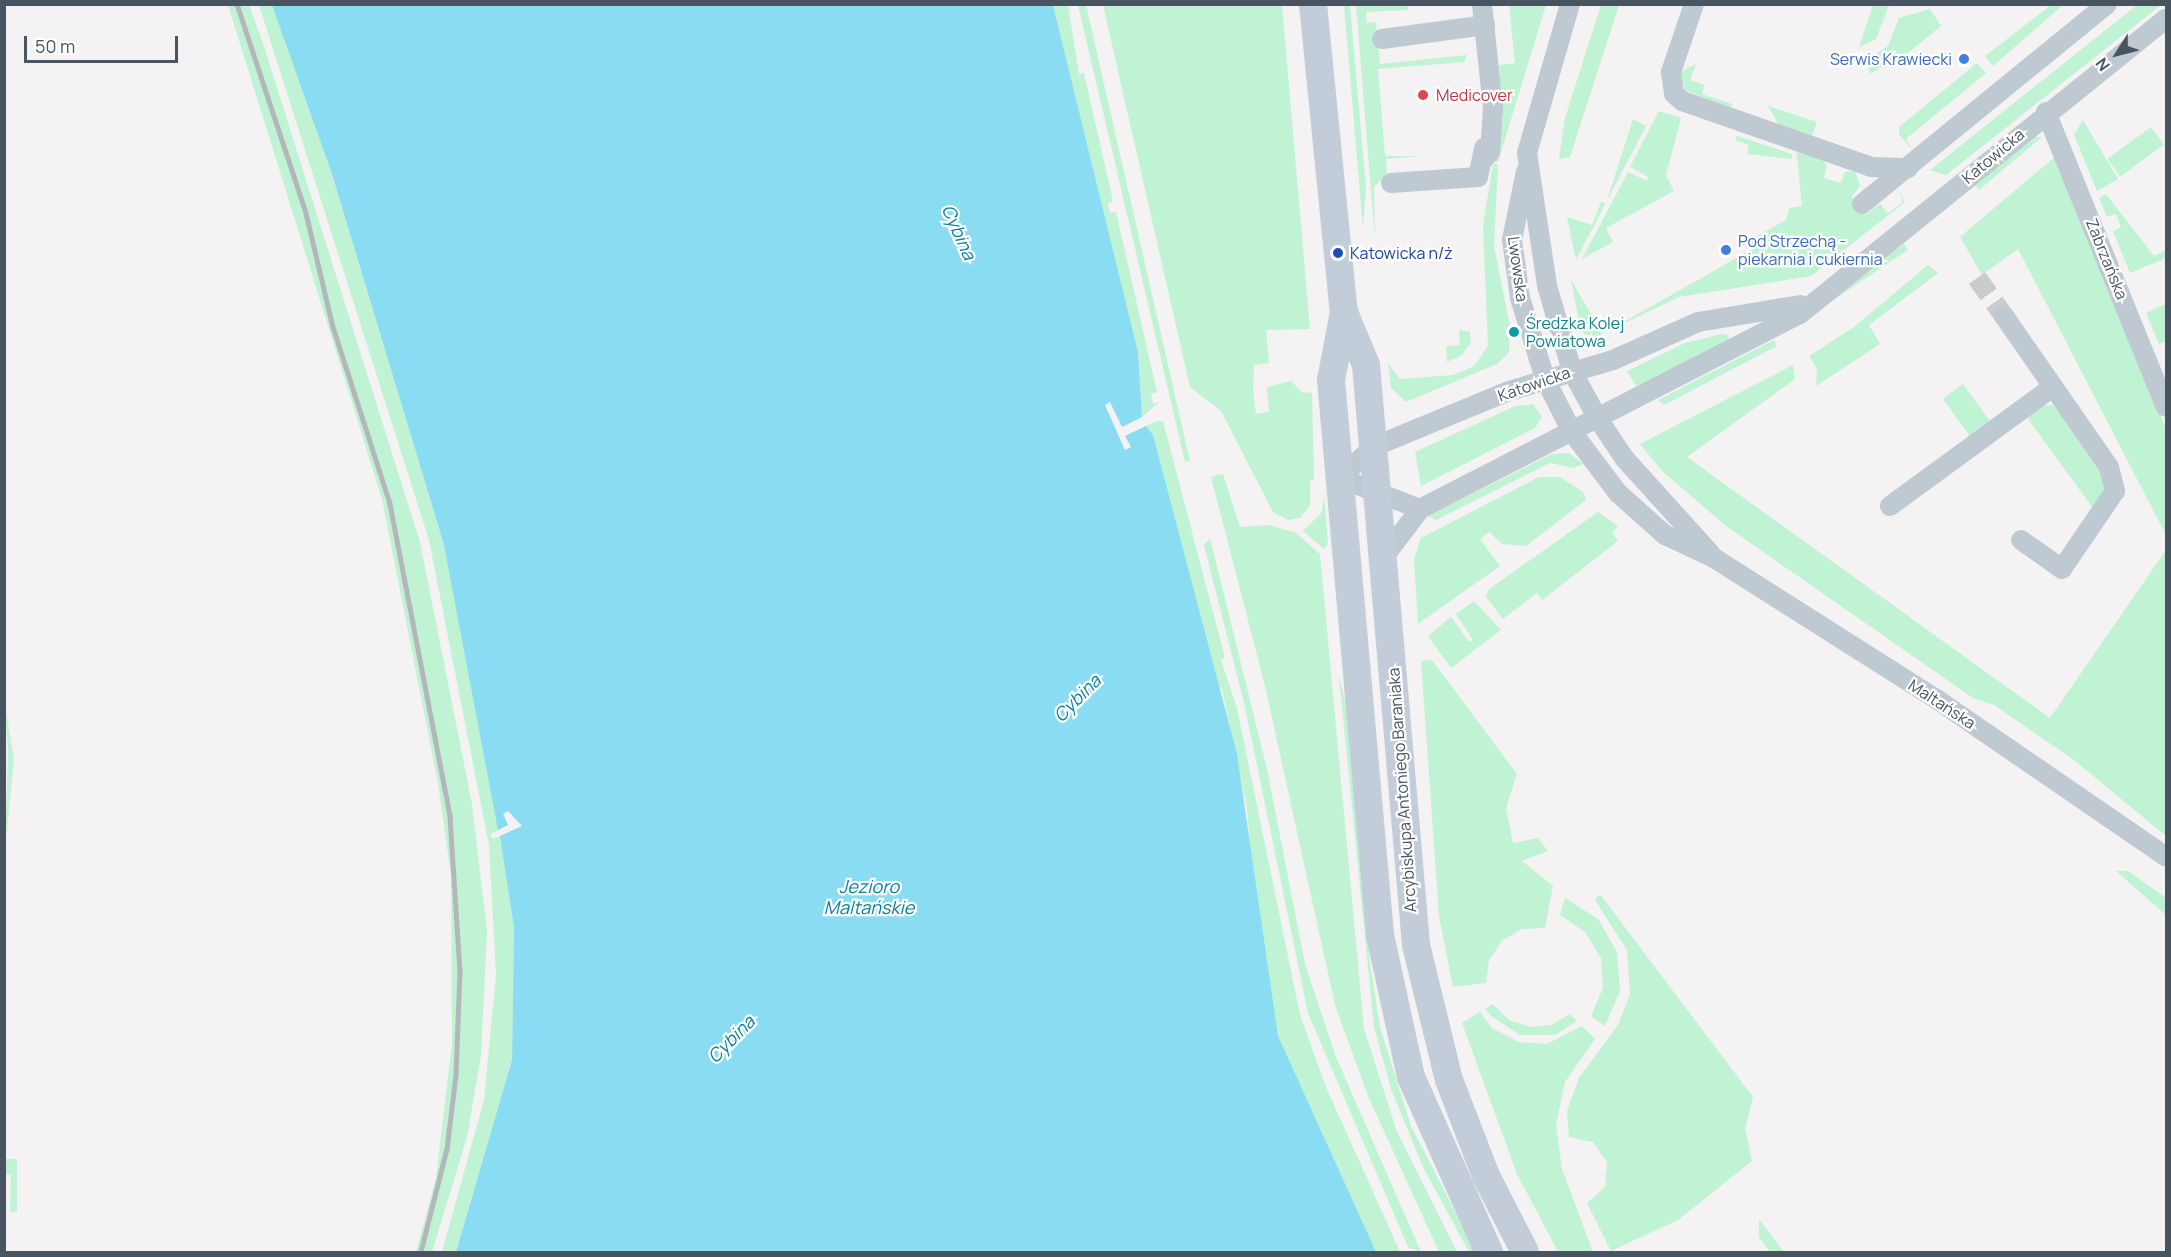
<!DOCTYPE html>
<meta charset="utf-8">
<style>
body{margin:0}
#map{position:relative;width:2171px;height:1257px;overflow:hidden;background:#f4f2f2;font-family:Manrope,sans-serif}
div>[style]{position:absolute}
.green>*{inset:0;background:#bff3d3;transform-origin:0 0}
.water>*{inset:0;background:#8adcf2}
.street-tunnel>*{height:20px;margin-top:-10px;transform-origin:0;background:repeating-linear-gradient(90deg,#c9cbce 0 20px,transparent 0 30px)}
.street>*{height:20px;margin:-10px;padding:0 10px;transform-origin:10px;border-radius:10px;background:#bfc9d2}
.secondary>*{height:28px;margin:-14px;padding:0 14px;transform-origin:14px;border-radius:14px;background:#c2cdd9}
.rail>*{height:4.5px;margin:-2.25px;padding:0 2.25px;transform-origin:2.25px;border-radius:2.25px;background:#b3b7bc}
.dots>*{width:16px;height:16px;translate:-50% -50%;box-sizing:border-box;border:3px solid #fff;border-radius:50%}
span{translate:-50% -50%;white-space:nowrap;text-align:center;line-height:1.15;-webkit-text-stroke:4.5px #fff;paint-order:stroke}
.shop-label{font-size:16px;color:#366cbe}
.right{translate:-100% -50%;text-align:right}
.left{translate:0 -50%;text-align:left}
.health-label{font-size:16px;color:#be3a42}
.street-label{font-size:16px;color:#485561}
.transit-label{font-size:16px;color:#164399}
.culture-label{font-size:16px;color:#0d838f}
.water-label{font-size:18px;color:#0580a0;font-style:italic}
.frame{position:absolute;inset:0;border:6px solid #485561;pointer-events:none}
.north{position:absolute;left:2087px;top:24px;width:60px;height:60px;-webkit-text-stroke:4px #fff;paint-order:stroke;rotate:234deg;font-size:16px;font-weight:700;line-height:24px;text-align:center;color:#485561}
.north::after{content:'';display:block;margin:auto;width:21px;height:27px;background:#485561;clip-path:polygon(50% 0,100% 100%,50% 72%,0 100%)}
.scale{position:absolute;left:24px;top:36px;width:154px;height:27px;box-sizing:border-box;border:3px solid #485561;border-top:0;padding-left:8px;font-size:18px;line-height:21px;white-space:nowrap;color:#485561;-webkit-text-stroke:4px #fff;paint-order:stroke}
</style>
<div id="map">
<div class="green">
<i style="clip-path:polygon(228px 5px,249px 5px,262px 40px,420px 542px,472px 804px,487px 931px,481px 1056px,467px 1137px,432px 1252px,416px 1252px,436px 1178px,452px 1043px,451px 876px,438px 783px,382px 499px)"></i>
<i style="clip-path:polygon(259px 5px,272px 5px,292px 49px,331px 171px,444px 545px,497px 800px,508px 825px,490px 834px,493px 839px,511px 831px,505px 865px,514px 928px,512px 1060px,456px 1252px,442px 1252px,484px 1100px,496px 975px,489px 845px,429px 540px)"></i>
<i style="clip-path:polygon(1053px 5px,1068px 5px,1079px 74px,1084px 73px,1113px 201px,1108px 203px,1110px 213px,1116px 212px,1157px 392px,1151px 394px,1153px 404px,1159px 402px,1142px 417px,1138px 352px)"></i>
<i style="clip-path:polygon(1078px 5px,1086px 5px,1190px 461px,1185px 462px)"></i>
<i style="clip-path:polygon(1103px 5px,1282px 5px,1310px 329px,1266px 330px,1269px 363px,1254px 365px,1253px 390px,1256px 414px,1269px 412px,1267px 387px,1291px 381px,1303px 393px,1312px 392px,1314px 480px,1310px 481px,1310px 505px,1300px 518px,1288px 520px,1273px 512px,1221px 411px,1190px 387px)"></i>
<i style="clip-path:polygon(1344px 5px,1350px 5px,1366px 188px,1363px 228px)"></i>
<i style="clip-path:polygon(1356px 5px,1408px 5px,1409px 10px,1366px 12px,1367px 23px,1376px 22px,1380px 64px,1467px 55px,1464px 62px,1378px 69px,1385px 156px,1421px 156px,1386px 159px,1387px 174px,1374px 187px,1375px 240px)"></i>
<i style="clip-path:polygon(1509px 5px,1546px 5px,1498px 162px,1493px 161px,1503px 120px,1499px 65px,1515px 63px)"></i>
<i style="clip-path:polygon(1601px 5px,1619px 5px,1570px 157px,1559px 159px,1565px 118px)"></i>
<i style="clip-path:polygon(1873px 5px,1889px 5px,1876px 39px,1859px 47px)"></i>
<i style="clip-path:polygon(2051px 5px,2063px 5px,1993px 66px,1985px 56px)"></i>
<i style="clip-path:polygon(2137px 5px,2161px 5px,1946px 175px,1930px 170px)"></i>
<i style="clip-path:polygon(1930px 9px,1941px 26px,1892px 66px,1889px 62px,1870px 74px,1867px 59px,1888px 46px,1899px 18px)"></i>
<i style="clip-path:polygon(1977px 63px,1986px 73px,1906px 139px,1913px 151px,1899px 134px,1899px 127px)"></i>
<i style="clip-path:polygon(1696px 64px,1690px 80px,1705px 85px,1702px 94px,1732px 104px,1731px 109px,1685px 90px,1680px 72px)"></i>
<i style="clip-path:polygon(1768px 106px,1817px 122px,1812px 136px,1778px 124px)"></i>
<i style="clip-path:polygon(1659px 111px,1681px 118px,1666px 175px,1674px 191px,1606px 228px,1613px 242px,1582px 259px,1628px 172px,1647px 181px,1648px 177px,1630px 167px)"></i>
<i style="clip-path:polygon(1633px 119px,1646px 126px,1576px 260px,1567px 217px,1592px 225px,1601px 202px,1606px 204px)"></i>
<i style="clip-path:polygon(2083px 120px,2118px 179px,2097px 191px,2074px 135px)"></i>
<i style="left:2151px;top:127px;width:22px;height:54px;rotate:54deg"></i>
<i style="clip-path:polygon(1737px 136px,1792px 154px,1792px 159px,1747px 154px,1749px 145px,1735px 140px)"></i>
<i style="clip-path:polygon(2032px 137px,2042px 137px,1979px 190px,1975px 184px)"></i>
<i style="clip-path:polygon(1796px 147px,1821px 156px,1827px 166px,1824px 178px,1841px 183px,1845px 172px,1855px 171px,1860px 185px,1852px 197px,1865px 215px,1880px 204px,1888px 213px,1903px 202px,1899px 190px,1905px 202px,1811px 276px,1679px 297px,1608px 331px,1754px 248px,1750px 240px,1786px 220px,1790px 208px,1802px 206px)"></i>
<i style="clip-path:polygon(2056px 156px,2166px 429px,2166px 535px,2018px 249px,1982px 275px,1960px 237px)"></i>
<i style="clip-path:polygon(1493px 164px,1498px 164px,1494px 246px,1510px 326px,1509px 352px,1497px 364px,1406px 402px,1391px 388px,1388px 363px,1400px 379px,1453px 375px,1474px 366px,1488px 346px,1483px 225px)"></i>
<i style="clip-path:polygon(2106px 194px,2154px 256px,2166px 250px,2166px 258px,2130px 273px,2113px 231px,2121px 227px,2116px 214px,2107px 217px,2099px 198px)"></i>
<i style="left:1904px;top:244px;width:7px;height:130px;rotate:56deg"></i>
<i style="clip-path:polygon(1928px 265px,1938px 273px,1869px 325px,1880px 344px,1816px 386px,1817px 369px,1809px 356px,1854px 327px)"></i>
<i style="clip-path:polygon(1571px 279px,1602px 334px,1594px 338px,1581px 332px)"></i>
<i style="clip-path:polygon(2166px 304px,2166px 341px,2159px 344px,2146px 313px)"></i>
<i style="clip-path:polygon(1459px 330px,1470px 332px,1471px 342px,1462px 355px,1447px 362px,1446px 346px,1460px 345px)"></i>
<i style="clip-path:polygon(1721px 334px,1729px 335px,1728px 341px,1642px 384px,1636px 386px,1627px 371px,1685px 343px)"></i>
<i style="clip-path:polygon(1774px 340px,1777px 346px,1752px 359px,1664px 405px,1658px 400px)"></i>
<i style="clip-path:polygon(1793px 365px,1795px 379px,1687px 457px,2050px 718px,2166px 550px,2166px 836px,2074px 760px,1994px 705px,1973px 698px,1726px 526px,1662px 471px,1640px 444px)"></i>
<i style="left:1963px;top:384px;width:47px;height:25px;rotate:54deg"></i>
<i style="clip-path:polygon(1533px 404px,1542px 417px,1535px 428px,1421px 486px,1415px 452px,1515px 406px)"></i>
<i style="clip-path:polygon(2053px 405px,2106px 473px,2109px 486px,2095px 511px,2026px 416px,2039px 406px)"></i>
<i style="clip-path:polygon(1157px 421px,1163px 421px,1225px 658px,1221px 660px,1237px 708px,1300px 1015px,1326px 1087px,1400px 1252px,1375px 1252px,1265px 1038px,1247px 808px,1222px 689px,1213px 684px,1153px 435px,1146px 426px)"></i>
<i style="clip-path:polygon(1569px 453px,1583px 464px,1574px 468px,1550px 463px,1436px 520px,1428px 516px,1552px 454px)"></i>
<i style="clip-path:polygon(1223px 474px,1240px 527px,1268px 525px,1295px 532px,1320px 554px,1364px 1029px,1397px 1132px,1457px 1252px,1439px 1252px,1368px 1096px,1335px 1005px,1265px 686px,1211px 477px)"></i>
<i style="clip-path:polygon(1539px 477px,1560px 477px,1583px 492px,1586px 500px,1526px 546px,1502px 544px,1489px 532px,1480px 539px,1500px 566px,1418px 624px,1414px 559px,1421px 538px)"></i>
<i style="clip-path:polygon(1324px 494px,1328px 544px,1324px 549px,1303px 531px,1322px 512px)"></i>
<i style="clip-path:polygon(1598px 512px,1618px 526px,1612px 533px,1618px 541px,1542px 600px,1537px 593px,1503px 619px,1486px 597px,1488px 590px)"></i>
<i style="clip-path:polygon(1210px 538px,1267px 769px,1305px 964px,1336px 1057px,1421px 1252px,1408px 1247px,1308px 1013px,1245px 707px,1204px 545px)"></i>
<i style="clip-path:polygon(1474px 601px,1501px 630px,1451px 668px,1428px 636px,1451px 617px,1469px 642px,1473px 640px,1456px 614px)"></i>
<i style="clip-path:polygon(1432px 660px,1517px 774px,1506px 808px,1513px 843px,1538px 838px,1548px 851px,1522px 861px,1553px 886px,1545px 928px,1522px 929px,1502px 941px,1489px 960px,1486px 983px,1453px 987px,1439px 916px,1421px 661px)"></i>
<i style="clip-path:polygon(1339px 677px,1349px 715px,1370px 962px,1380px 1027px,1411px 1126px,1476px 1252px,1469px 1252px,1423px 1167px,1391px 1089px,1374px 1027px)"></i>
<i style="clip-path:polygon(5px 705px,14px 759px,5px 849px,8px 751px)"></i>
<i style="clip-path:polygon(2116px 871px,2128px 871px,2166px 898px,2166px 915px)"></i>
<i style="clip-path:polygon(1600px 894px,1753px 1097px,1745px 1129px,1752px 1161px,1678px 1220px,1611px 1251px,1587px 1203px,1605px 1187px,1607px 1162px,1593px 1142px,1569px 1137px,1567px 1111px,1579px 1078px,1618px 1025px,1630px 994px,1627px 950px,1595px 900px)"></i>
<i style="clip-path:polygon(1565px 898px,1598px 919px,1617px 952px,1620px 991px,1605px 1026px,1591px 1016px,1603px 988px,1601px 958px,1585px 932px,1560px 915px)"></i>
<i style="clip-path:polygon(1493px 1004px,1509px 1020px,1530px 1027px,1551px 1025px,1570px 1014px,1577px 1021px,1555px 1035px,1520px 1035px,1491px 1016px,1485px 1009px)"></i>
<i style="clip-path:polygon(1480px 1012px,1492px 1028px,1518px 1042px,1547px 1044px,1582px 1026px,1595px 1039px,1565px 1082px,1556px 1125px,1562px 1169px,1593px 1252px,1558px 1252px,1517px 1174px,1462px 1023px)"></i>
<i style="clip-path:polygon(4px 1159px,17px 1159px,17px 1212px,10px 1212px,11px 1175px,5px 1174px)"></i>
<i style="clip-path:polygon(1759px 1219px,1784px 1252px,1770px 1252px,1759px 1237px)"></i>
</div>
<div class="water">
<i style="clip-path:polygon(272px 5px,1053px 5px,1138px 352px,1142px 417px,1122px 427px,1110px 402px,1105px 405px,1125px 450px,1131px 447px,1125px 436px,1146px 426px,1153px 435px,1237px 754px,1278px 1036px,1376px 1252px,456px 1252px,512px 1060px,514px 928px,500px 836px,522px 826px,508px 811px,503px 814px,508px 825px,498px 830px,444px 545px,331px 171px)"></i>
</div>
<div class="street-tunnel">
<i style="left:1977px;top:278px;width:47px;rotate:54.6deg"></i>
</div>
<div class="street">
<i style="left:1482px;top:4px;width:106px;rotate:84deg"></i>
<i style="left:1493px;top:109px;width:43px;rotate:94deg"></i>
<i style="left:1490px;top:152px;width:11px;rotate:131deg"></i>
<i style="left:1570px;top:4px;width:155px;rotate:106.1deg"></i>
<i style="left:1527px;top:153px;width:134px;rotate:81.4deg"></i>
<i style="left:1547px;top:286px;width:89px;rotate:73.6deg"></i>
<i style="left:1572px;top:371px;width:55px;rotate:61.6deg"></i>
<i style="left:1598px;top:419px;width:48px;rotate:56deg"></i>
<i style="left:1625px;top:459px;width:127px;rotate:47.9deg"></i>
<i style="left:1694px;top:4px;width:72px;rotate:108.7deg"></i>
<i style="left:1671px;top:72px;width:22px;rotate:82deg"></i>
<i style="left:1674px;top:94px;width:11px;rotate:41deg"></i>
<i style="left:1682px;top:101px;width:200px;rotate:19.2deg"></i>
<i style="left:1871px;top:167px;width:37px;rotate:2deg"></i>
<i style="left:1382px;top:39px;width:104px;rotate:-7.7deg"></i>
<i style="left:2046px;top:112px;width:318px;rotate:67.9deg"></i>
<i style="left:1526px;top:171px;width:70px;rotate:101.5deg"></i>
<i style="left:1512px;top:240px;width:59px;rotate:82.1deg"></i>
<i style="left:1520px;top:298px;width:85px;rotate:72.8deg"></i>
<i style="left:1545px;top:379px;width:59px;rotate:63deg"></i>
<i style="left:1572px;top:432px;width:76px;rotate:53deg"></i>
<i style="left:1618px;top:493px;width:63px;rotate:41.8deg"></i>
<i style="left:1665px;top:535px;width:54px;rotate:25.1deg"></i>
<i style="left:1714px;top:558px;width:262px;rotate:32.4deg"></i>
<i style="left:1935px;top:698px;width:280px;rotate:34.5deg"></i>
<i style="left:1391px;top:183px;width:87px;rotate:-3.9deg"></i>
<i style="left:1478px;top:177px;width:30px;rotate:-78deg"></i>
<i style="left:1862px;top:204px;width:316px;rotate:-39.2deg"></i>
<i style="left:2004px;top:316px;width:184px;rotate:55.2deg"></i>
<i style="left:2109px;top:467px;width:25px;rotate:76deg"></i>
<i style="left:2115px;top:491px;width:94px;rotate:124.2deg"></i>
<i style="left:2062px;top:569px;width:50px;rotate:-144.7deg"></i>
<i style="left:1890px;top:506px;width:200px;rotate:-36.2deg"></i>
<i style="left:1420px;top:509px;width:86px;rotate:-158.8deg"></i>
<i style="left:1340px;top:478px;width:45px;rotate:-43.2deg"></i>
<i style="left:1373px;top:447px;width:147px;rotate:-22.4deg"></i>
<i style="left:1509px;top:391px;width:109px;rotate:-16.6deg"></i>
<i style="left:1613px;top:360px;width:93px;rotate:-24.1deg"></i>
<i style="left:1698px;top:322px;width:104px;rotate:-9.4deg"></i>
<i style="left:1383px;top:558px;width:61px;rotate:-52.9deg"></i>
<i style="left:1420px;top:509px;width:427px;rotate:-27.2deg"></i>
<i style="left:1800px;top:314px;width:470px;rotate:-38.9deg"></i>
</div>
<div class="secondary">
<i style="left:1313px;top:4px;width:310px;rotate:84.3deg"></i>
<i style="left:1344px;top:312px;width:57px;rotate:67.5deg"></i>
<i style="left:1366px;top:365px;width:582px;rotate:85.07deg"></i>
<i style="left:1416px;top:945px;width:139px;rotate:76.3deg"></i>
<i style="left:1449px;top:1080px;width:103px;rotate:68.9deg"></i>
<i style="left:1486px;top:1176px;width:85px;rotate:62.8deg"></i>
<i style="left:1344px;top:312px;width:69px;rotate:100.8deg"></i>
<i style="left:1331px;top:380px;width:557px;rotate:84.95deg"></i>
<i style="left:1380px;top:935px;width:145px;rotate:77.7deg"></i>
<i style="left:1411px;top:1077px;width:192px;rotate:66deg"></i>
</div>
<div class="rail">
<i style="left:237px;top:4px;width:220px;rotate:71.7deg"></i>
<i style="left:306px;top:213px;width:117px;rotate:76.7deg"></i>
<i style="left:333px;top:327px;width:186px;rotate:72.1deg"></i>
<i style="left:390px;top:504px;width:319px;rotate:79.1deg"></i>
<i style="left:450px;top:817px;width:154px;rotate:86.3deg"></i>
<i style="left:460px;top:971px;width:104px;rotate:92.2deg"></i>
<i style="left:456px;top:1075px;width:75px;rotate:96.9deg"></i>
<i style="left:447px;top:1149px;width:106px;rotate:104.2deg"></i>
</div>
<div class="dots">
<i style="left:1964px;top:59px;background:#3f7fe0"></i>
<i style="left:1423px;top:95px;background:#e0444e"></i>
<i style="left:1726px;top:250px;background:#3f7fe0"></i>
<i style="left:1338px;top:253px;background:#1a4fb4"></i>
<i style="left:1514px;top:332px;background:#0f9aa8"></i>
</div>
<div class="shop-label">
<span class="right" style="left:1952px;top:59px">Serwis Krawiecki</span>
<span class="left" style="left:1738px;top:250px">Pod Strzechą -<br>piekarnia i cukiernia</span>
</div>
<div class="health-label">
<span class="left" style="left:1436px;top:95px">Medicover</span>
</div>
<div class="street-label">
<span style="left:1993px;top:156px;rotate:-40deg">Katowicka</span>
<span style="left:2107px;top:259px;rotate:68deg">Zabrzańska</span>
<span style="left:1518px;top:269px;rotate:82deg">Lwowska</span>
<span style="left:1534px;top:384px;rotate:-19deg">Katowicka</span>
<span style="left:1942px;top:704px;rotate:33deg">Maltańska</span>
<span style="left:1402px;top:790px;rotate:-94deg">Arcybiskupa Antoniego Baraniaka</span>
</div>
<div class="transit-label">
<span class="left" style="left:1350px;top:253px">Katowicka n/ż</span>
</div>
<div class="culture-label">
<span class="left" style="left:1526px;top:332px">Średzka Kolej<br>Powiatowa</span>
</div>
<div class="water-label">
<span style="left:959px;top:232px;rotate:66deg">Cybina</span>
<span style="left:1077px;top:698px;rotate:-45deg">Cybina</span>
<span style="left:869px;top:897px">Jezioro<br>Maltańskie</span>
<span style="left:731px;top:1039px;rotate:-45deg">Cybina</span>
</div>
<div class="frame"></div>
<div class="north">N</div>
<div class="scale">50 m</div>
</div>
